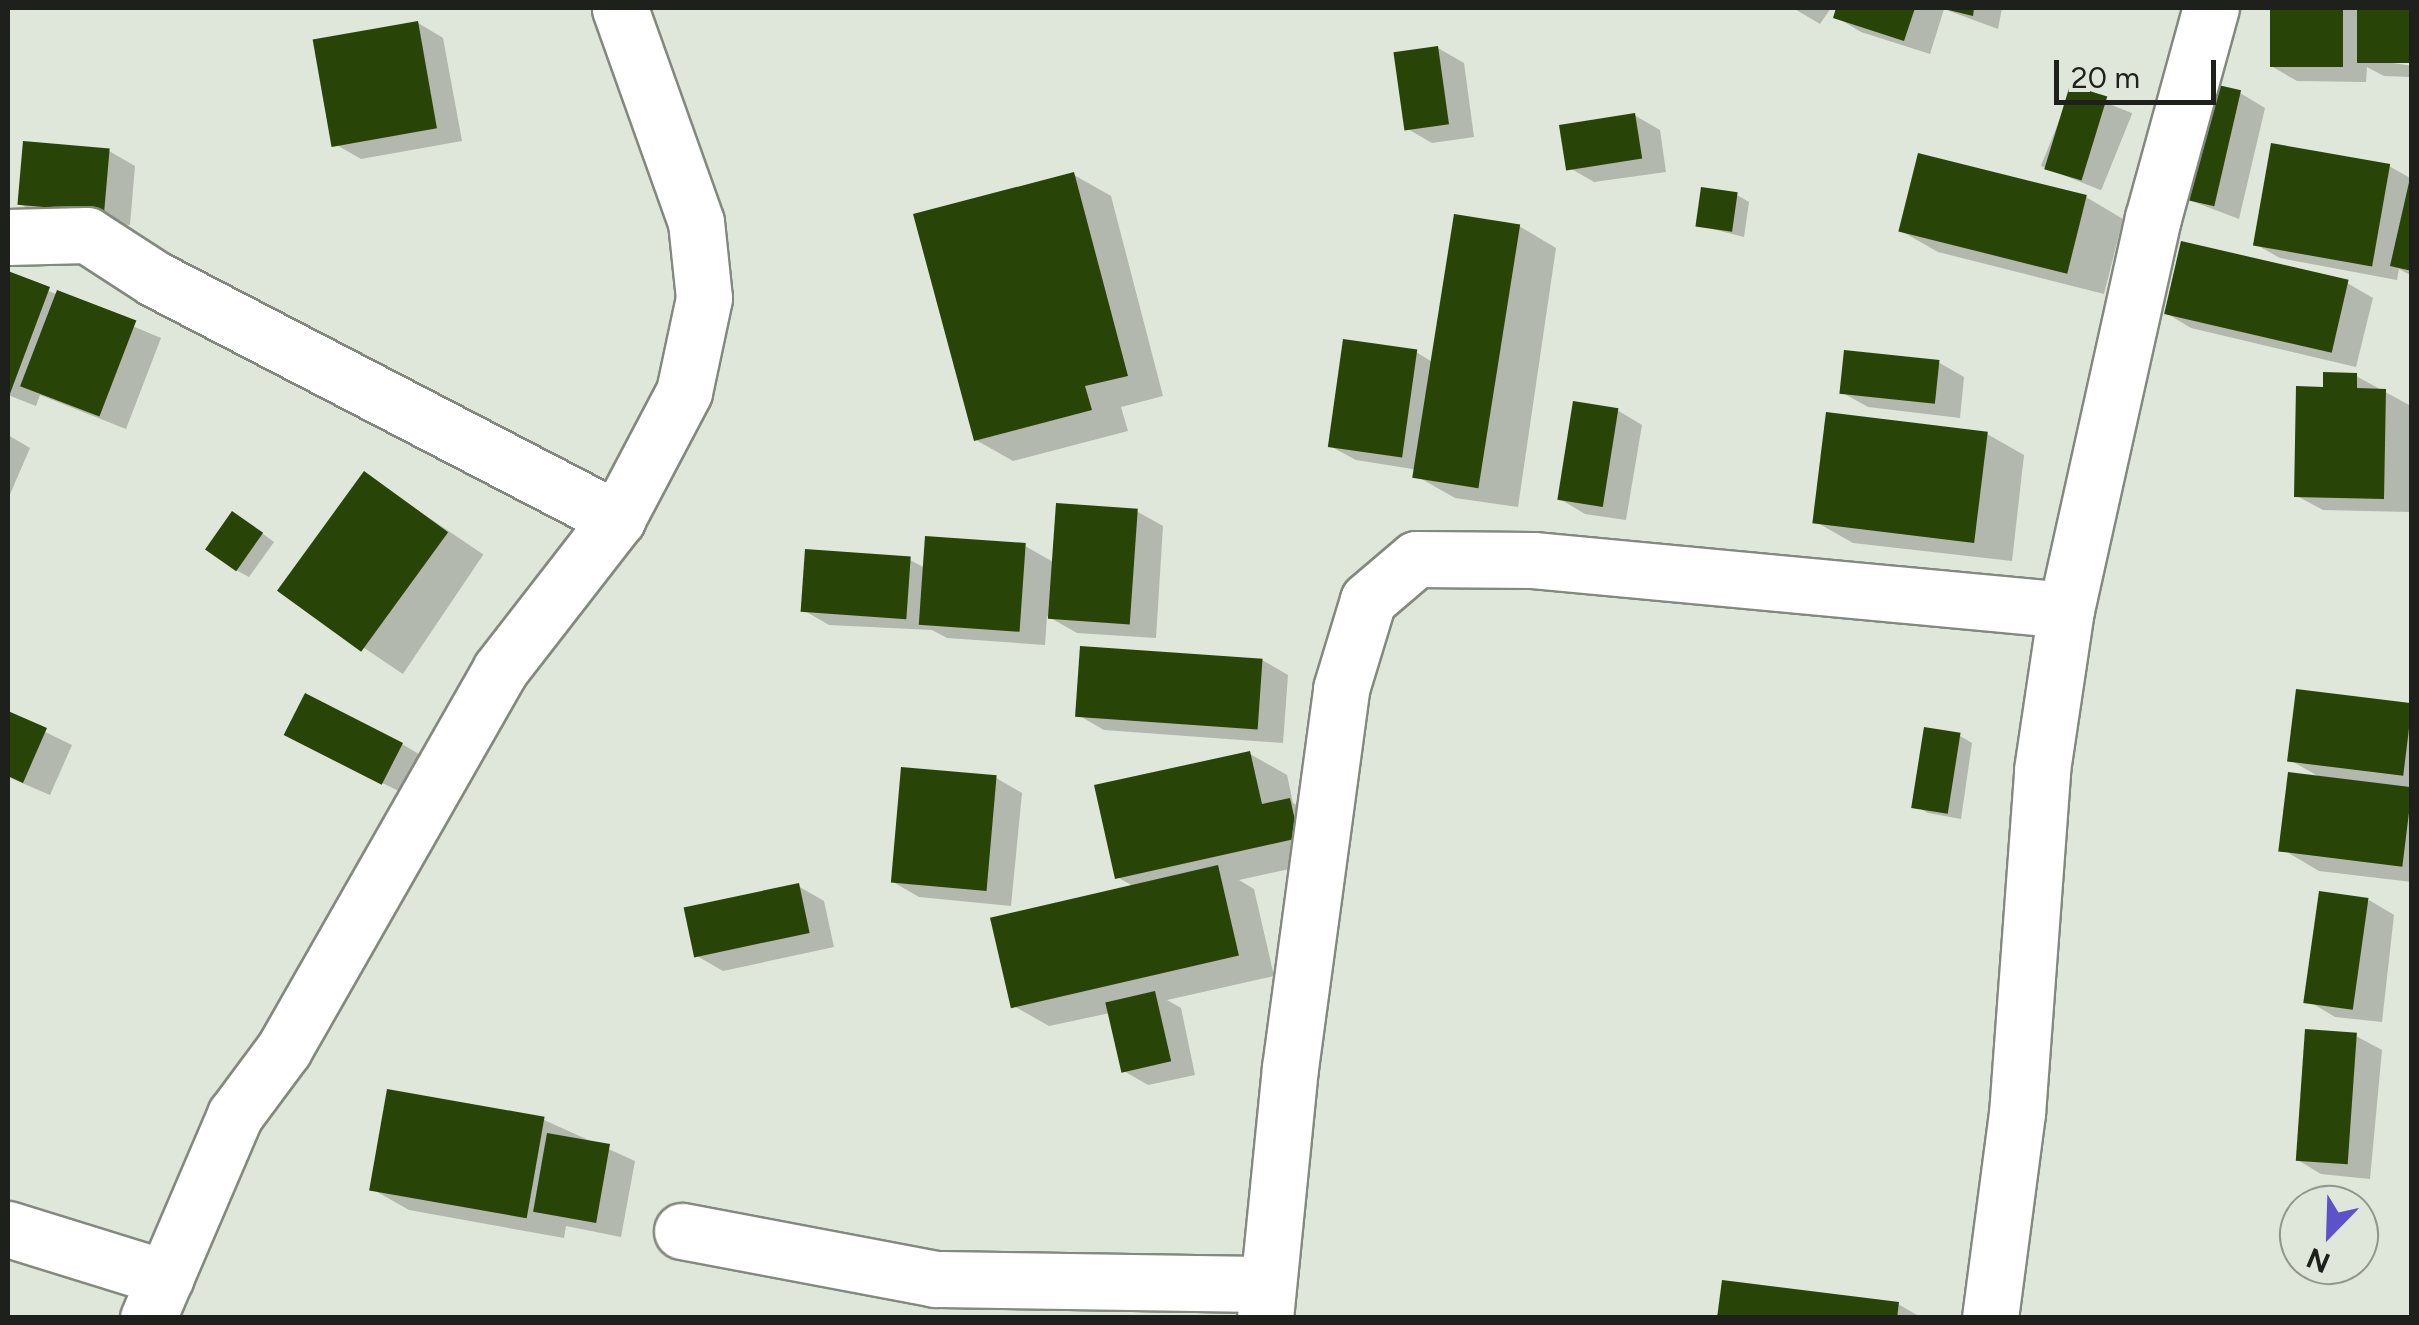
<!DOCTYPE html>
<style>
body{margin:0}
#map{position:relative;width:2419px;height:1325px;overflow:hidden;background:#dfe6da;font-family:Figtree,sans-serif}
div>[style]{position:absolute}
.shadow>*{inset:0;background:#0003;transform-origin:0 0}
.building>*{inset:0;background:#284507;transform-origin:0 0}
.roads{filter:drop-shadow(2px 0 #83897e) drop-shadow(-2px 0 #83897e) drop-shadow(0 2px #83897e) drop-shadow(0 -2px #83897e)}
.minor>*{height:55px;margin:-27.5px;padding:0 27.5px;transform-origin:27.5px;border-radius:27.5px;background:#fff}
span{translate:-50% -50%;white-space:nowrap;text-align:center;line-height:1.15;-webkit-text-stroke:10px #dfe6da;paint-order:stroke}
.frame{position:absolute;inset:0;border:10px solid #1e201c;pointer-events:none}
.north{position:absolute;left:2279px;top:1185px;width:100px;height:100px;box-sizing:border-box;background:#dfe6da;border:2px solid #92978e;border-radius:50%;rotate:203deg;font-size:28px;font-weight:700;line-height:40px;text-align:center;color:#1e201c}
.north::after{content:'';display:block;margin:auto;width:35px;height:45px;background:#5d52ca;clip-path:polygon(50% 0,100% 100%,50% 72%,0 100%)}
.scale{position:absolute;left:2054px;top:60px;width:162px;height:45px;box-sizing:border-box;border:5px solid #1e201c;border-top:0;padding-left:12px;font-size:30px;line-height:35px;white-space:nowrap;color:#1e201c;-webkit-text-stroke:8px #dfe6da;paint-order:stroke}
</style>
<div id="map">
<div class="shadow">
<i style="clip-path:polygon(1793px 8px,1831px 8px,1820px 24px)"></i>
<i style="clip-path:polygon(1839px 8px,2002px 8px,1998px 29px,1944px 9px,1930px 54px,1861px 32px,1836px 17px)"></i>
<i style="clip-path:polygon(2272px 8px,2412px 8px,2412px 61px,2381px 61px,2412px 66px,2412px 77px,2384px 76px,2367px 67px,2366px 82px,2297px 81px,2271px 66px)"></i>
<i style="clip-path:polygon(418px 23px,443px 38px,462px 141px,361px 159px,335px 144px)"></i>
<i style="clip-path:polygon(1438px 48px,1464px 63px,1474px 137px,1432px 143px,1406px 128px)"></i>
<i style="left:2072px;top:89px;width:65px;height:83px;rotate:22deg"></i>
<i style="clip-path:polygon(2240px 93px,2265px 108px,2239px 219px,2181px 197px)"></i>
<i style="clip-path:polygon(1634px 115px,1660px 130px,1666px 172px,1594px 182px,1568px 167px)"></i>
<i style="clip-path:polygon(109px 151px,135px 166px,130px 225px,46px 219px,20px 204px)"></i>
<i style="clip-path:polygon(2389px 166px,2412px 179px,2412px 276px,2399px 269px,2397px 280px,2280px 258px,2255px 244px)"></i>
<i style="clip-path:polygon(1074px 175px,1111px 196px,1163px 396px,1121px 407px,1128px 431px,1013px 461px,976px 440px)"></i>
<i style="clip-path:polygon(1737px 195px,1749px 202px,1744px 237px,1697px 225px)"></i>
<i style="clip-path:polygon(2086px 197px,2123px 219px,2104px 294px,1938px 252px,1901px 231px)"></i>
<i style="clip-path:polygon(1519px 226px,1556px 248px,1518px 507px,1455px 498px,1418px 477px,1419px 470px,1356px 460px,1330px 446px,1416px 352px,1434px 363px)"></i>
<i style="clip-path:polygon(8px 274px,161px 338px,126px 429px,40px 395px,36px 406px,8px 395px)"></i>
<i style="clip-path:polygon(2347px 283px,2373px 298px,2356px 367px,2191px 328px,2166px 313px)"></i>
<i style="clip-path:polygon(1938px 362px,1964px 377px,1960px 418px,1868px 407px,1843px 393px)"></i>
<i style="clip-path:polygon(2356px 376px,2411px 406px,2409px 512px,2323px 510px,2297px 496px,2325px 390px)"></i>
<i style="clip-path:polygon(1617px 410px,1642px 425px,1626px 520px,1585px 514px,1560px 499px)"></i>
<i style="clip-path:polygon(1987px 434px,2024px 455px,2012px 561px,1853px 543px,1816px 522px)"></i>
<i style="clip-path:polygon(8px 435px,30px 448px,8px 499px)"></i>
<i style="left:364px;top:474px;width:144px;height:144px;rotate:34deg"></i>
<i style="clip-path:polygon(1138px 512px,1163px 526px,1156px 638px,1077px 633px,1047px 616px,1045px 645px,947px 638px,932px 630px,829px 625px,803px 610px,910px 560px,925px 568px,1025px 546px,1055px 563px)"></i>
<i style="clip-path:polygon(245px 521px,274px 542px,249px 577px,236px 570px)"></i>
<i style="clip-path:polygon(1262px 660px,1288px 675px,1283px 743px,1104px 730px,1078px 715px)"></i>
<i style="clip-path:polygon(2412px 705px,2412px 882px,2319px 871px,2282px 849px,2323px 779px,2290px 760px)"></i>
<i style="clip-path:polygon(8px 714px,72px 745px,50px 795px,8px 777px)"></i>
<i style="clip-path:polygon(1960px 736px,1972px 743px,1961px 819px,1928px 813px,1916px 806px)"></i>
<i style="clip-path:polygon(402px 744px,427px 759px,409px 796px,312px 749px)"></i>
<i style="clip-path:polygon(1250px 754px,1287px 775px,1293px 803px,1327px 822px,1335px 859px,1239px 880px,1254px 889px,1274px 976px,1167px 1000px,1181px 1008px,1195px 1075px,1148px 1085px,1122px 1070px,1110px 1013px,1049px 1026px,1012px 1005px,1133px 886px,1117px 877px)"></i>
<i style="clip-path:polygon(996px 778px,1022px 793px,1011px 906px,919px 897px,893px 882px)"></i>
<i style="clip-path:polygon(798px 886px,824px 901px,834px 947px,723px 971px,697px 956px)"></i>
<i style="clip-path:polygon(2369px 900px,2394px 915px,2382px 1022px,2335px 1017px,2310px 1002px)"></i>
<i style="clip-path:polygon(2356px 1036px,2382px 1050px,2370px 1179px,2321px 1174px,2296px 1159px)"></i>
<i style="clip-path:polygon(544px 1120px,635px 1161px,621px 1237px,566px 1226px,564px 1238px,409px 1210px,372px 1189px)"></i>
<i style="clip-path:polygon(1898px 1304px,1922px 1318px,1720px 1318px)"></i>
</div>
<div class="building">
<i style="clip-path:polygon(1836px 8px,1915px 8px,1904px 41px,1833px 18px)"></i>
<i style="clip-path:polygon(1940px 8px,1974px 8px,1973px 16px)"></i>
<i style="left:2270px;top:8px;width:73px;height:59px"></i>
<i style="left:2357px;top:8px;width:55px;height:55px"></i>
<i style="left:418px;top:21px;width:109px;height:107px;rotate:80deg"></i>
<i style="left:1438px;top:46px;width:79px;height:45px;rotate:82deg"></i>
<i style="left:2205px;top:82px;width:37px;height:119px;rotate:13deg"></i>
<i style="left:2070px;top:85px;width:39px;height:88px;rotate:17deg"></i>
<i style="left:1635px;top:113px;width:46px;height:77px;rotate:81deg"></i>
<i style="left:23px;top:141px;width:87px;height:64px;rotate:5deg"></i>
<i style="left:2271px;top:143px;width:121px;height:104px;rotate:10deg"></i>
<i style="left:1918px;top:153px;width:174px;height:81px;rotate:14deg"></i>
<i style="clip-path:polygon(1074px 172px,1128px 376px,1085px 386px,1092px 410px,974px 441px,913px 214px)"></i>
<i style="clip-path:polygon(2410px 178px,2412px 178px,2412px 271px,2390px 266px)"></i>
<i style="left:1701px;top:187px;width:37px;height:40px;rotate:8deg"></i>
<i style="left:1454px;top:214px;width:67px;height:267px;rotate:9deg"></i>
<i style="left:2181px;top:241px;width:172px;height:75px;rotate:13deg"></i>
<i style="clip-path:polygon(8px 271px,50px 287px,8px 399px)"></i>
<i style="left:57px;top:290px;width:85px;height:103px;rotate:21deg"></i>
<i style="left:1343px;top:339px;width:75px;height:109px;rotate:8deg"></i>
<i style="left:1844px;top:350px;width:96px;height:44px;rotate:6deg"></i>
<i style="clip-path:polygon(2323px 372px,2357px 373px,2357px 388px,2386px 389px,2384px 499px,2294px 497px,2296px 386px,2323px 387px)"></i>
<i style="left:1573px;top:401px;width:46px;height:100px;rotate:9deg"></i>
<i style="left:1826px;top:412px;width:163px;height:112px;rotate:7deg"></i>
<i style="left:364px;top:471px;width:104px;height:148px;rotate:36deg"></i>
<i style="left:1056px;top:503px;width:82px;height:116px;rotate:4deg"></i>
<i style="left:232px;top:511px;width:38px;height:47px;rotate:35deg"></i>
<i style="left:925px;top:536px;width:101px;height:89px;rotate:4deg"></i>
<i style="left:805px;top:549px;width:106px;height:63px;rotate:4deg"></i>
<i style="left:1080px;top:646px;width:183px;height:71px;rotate:4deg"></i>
<i style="left:2296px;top:689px;width:117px;height:73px;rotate:7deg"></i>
<i style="left:305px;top:693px;width:110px;height:47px;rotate:27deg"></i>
<i style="clip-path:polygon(8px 711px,47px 728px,23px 783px,8px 776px)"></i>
<i style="left:1924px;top:727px;width:37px;height:82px;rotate:9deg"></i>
<i style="clip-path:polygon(1250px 751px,1262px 804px,1290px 798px,1299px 838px,1115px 879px,1094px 785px)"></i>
<i style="left:901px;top:767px;width:96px;height:116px;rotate:5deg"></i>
<i style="left:2288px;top:772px;width:125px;height:80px;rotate:7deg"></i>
<i style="left:1218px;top:865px;width:93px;height:234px;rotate:77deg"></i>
<i style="left:799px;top:883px;width:51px;height:118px;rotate:78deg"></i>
<i style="left:2319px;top:891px;width:50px;height:113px;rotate:8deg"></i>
<i style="left:1155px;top:991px;width:72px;height:51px;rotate:77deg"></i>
<i style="left:2305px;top:1029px;width:52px;height:132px;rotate:4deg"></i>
<i style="left:387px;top:1089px;width:160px;height:103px;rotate:10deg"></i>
<i style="left:547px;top:1133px;width:64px;height:80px;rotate:10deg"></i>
<i style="clip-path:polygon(1722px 1280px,1899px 1302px,1897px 1318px,1717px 1318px)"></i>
</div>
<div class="roads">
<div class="minor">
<i style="left:8px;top:237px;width:79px;rotate:-1.5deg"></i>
<i style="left:87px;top:235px;width:81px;rotate:32.9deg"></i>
<i style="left:155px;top:279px;width:521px;rotate:27.45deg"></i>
<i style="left:8px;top:1229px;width:165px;rotate:17.2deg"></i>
<i style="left:682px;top:1231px;width:258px;rotate:10.7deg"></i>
<i style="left:935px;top:1279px;width:329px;rotate:0.9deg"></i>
<i style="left:148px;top:1318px;width:221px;rotate:-66.8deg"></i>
<i style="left:235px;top:1115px;width:82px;rotate:-53.4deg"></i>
<i style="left:284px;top:1049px;width:436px;rotate:-60.3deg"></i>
<i style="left:500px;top:670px;width:191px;rotate:-52.2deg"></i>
<i style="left:617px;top:519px;width:144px;rotate:-62.2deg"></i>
<i style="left:684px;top:392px;width:96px;rotate:-78deg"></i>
<i style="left:704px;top:298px;width:76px;rotate:-96deg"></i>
<i style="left:696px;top:222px;width:227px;rotate:-109.6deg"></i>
<i style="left:1265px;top:1318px;width:251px;rotate:-84.3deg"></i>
<i style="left:1290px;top:1068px;width:382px;rotate:-82.3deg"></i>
<i style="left:1341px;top:689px;width:93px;rotate:-73.1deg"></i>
<i style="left:1368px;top:600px;width:63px;rotate:-40.5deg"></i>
<i style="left:1416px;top:559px;width:117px;rotate:0.5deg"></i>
<i style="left:1533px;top:560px;width:535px;rotate:5.36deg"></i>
<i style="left:1990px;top:1318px;width:206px;rotate:-82.5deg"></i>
<i style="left:2017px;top:1114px;width:345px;rotate:-85.8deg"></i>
<i style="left:2042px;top:770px;width:162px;rotate:-81.5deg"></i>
<i style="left:2066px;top:610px;width:402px;rotate:-77.5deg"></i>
<i style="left:2153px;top:218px;width:218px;rotate:-74.6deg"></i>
</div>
</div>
<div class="frame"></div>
<div class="north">N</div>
<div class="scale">20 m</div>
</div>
